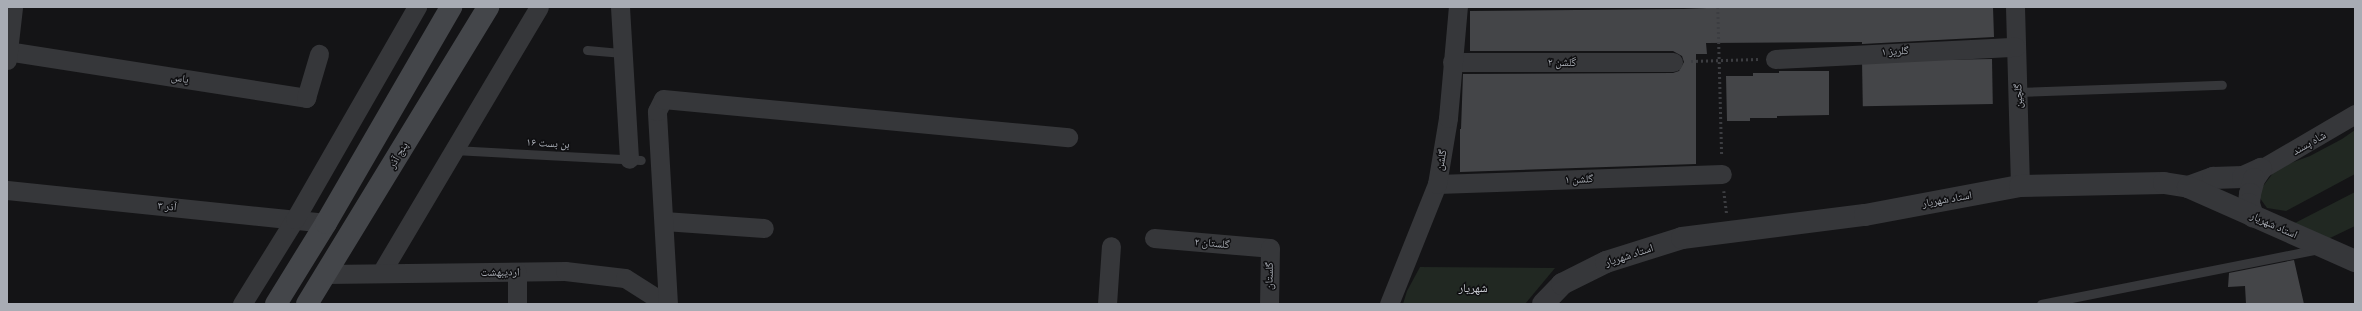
<!DOCTYPE html>
<meta charset="utf-8">
<style>
body{margin:0}
#map{position:relative;width:2362px;height:311px;overflow:hidden;background:#141416;font-family:"Archivo Narrow","Noto Naskh Arabic",sans-serif}
div>[style]{position:absolute}
.green>*{inset:0;background:#212822}
.building>*{inset:0;background:#444548;transform-origin:0 0}
.path>*{height:2.5px;margin-top:-1.25px;transform-origin:0;background:repeating-linear-gradient(90deg,#3c3d41 0 2px,transparent 0 5px)}
.service>*{height:9px;margin:-4.5px;padding:0 4.5px;transform-origin:4.5px;border-radius:4.5px;background:#36373a}
.minor>*{height:19px;margin:-9.5px;padding:0 9.5px;transform-origin:9.5px;border-radius:9.5px;background:#36373a}
.tertiary>*{height:22px;margin:-11px;padding:0 11px;transform-origin:11px;border-radius:11px;background:#36373a}
.secondary>*{height:22px;margin:-11px;padding:0 11px;transform-origin:11px;border-radius:11px;background:#44464a}
span{translate:-50% -50%;white-space:nowrap;text-align:center;line-height:1.15;-webkit-text-stroke:3px #0f0f11;paint-order:stroke}
.street-label{font-size:11px;color:#a8acb4}
.neighbourhood-label{font-size:12px;color:#c8cbd1}
.frame{position:absolute;inset:0;border:8px solid #a8acb4;pointer-events:none}
</style>
<div id="map">
<div class="green">
<i style="clip-path:polygon(2355px 130px,2355px 174px,2286px 211px,2267px 208px,2257px 194px,2277px 168px,2310px 156px,2342px 139px)"></i>
<i style="clip-path:polygon(2355px 192px,2355px 226px,2328px 239px,2293px 224px)"></i>
<i style="clip-path:polygon(1420px 267px,1555px 268px,1525px 304px,1403px 304px,1407px 291px)"></i>
</div>
<div class="building">
<i style="clip-path:polygon(1731px 7px,1993px 7px,1994px 37px,1862px 44px,1862px 42px,1706px 43px,1707px 54px,1696px 54px,1696px 164px,1460px 172px,1460px 129px,1461px 129px,1463px 74px,1673px 73px,1679px 71px,1684px 62px,1682px 56px,1673px 51px,1470px 51px,1470px 11px,1683px 9px)"></i>
<i style="left:1992px;top:59px;width:45px;height:130px;rotate:89deg"></i>
<i style="clip-path:polygon(1779px 71px,1829px 71px,1829px 115px,1777px 116px,1777px 118px,1750px 118px,1750px 121px,1727px 121px,1726px 76px,1753px 76px,1753px 73px,1779px 73px)"></i>
<i style="clip-path:polygon(2294px 260px,2304px 304px,2246px 304px,2245px 286px,2228px 287px,2229px 273px)"></i>
</div>
<div class="path">
<i style="left:1718px;top:7px;width:149px;rotate:88.5deg"></i>
<i style="left:1691px;top:61px;width:67px;rotate:-1.7deg"></i>
<i style="left:1724px;top:191px;width:23px;rotate:83deg"></i>
</div>
<div class="service">
<i style="left:587px;top:50px;width:36px;rotate:5deg"></i>
<i style="left:2017px;top:92px;width:205px;rotate:-2deg"></i>
<i style="left:454px;top:150px;width:187px;rotate:3.1deg"></i>
<i style="left:2041px;top:304px;width:282px;rotate:-11.2deg"></i>
</div>
<div class="minor">
<i style="left:620px;top:7px;width:152px;rotate:86.6deg"></i>
<i style="left:2015px;top:7px;width:179px;rotate:88.4deg"></i>
<i style="left:7px;top:51px;width:303px;rotate:8.9deg"></i>
<i style="left:306px;top:98px;width:46px;rotate:-73.5deg"></i>
<i style="left:1775px;top:59px;width:241px;rotate:-2.9deg"></i>
<i style="left:7px;top:60px;width:53px;rotate:-83.5deg"></i>
<i style="left:1452px;top:62px;width:221px"></i>
<i style="left:2261px;top:169px;width:109px;rotate:-30.3deg"></i>
<i style="left:1437px;top:184px;width:285px;rotate:-2deg"></i>
<i style="left:7px;top:190px;width:321px;rotate:5.9deg"></i>
<i style="left:664px;top:221px;width:100px;rotate:4deg"></i>
<i style="left:1154px;top:238px;width:116px;rotate:4.9deg"></i>
<i style="left:1270px;top:248px;width:56px;rotate:91deg"></i>
<i style="left:381px;top:273px;width:309px;rotate:-59.3deg"></i>
<i style="left:326px;top:274px;width:239px;rotate:-0.7deg"></i>
<i style="left:565px;top:271px;width:60px;rotate:6.7deg"></i>
<i style="left:625px;top:278px;width:49px;rotate:32.4deg"></i>
<i style="left:242px;top:304px;width:100px;rotate:-58.1deg"></i>
<i style="left:295px;top:219px;width:245px;rotate:-60.1deg"></i>
<i style="left:517px;top:304px;width:32px;rotate:-90deg"></i>
<i style="left:668px;top:304px;width:193px;rotate:-93.3deg"></i>
<i style="left:657px;top:111px;width:13px;rotate:-63deg"></i>
<i style="left:663px;top:99px;width:407px;rotate:5.4deg"></i>
<i style="left:1107px;top:304px;width:58px;rotate:-86.1deg"></i>
<i style="left:1389px;top:304px;width:129px;rotate:-68.2deg"></i>
<i style="left:1437px;top:184px;width:67px;rotate:-80.5deg"></i>
<i style="left:1448px;top:118px;width:111px;rotate:-84.9deg"></i>
</div>
<div class="tertiary">
<i style="left:2188px;top:187px;width:27px;rotate:-20deg"></i>
<i style="left:2213px;top:178px;width:30px;rotate:-2deg"></i>
<i style="left:2243px;top:177px;width:20px;rotate:-24deg"></i>
<i style="left:2261px;top:169px;width:12px;rotate:125deg"></i>
<i style="left:2254px;top:179px;width:16px;rotate:105deg"></i>
<i style="left:2250px;top:194px;width:10px;rotate:96deg"></i>
<i style="left:2249px;top:204px;width:13px;rotate:72deg"></i>
<i style="left:1543px;top:304px;width:28px;rotate:-46deg"></i>
<i style="left:1562px;top:284px;width:49px;rotate:-26.6deg"></i>
<i style="left:1606px;top:262px;width:80px;rotate:-17.5deg"></i>
<i style="left:1682px;top:238px;width:184px;rotate:-7.2deg"></i>
<i style="left:1865px;top:215px;width:158px;rotate:-10.6deg"></i>
<i style="left:2020px;top:186px;width:144px;rotate:-1.2deg"></i>
<i style="left:2164px;top:183px;width:24px;rotate:9deg"></i>
<i style="left:2188px;top:187px;width:183px;rotate:23.9deg"></i>
</div>
<div class="secondary">
<i style="left:276px;top:304px;width:95px;rotate:-58.3deg"></i>
<i style="left:326px;top:223px;width:250px;rotate:-59.9deg"></i>
<i style="left:307px;top:304px;width:348px;rotate:-58.6deg"></i>
</div>
<div class="street-label">
<span style="left:1895px;top:51px;rotate:-3deg">گلریز ۱</span>
<span style="left:1562px;top:62px">گلشن ۲</span>
<span style="left:180px;top:78px;rotate:9deg">یاس</span>
<span style="left:2018px;top:96px;rotate:-92deg">گلچین</span>
<span style="left:548px;top:143px;rotate:3deg">بن بست ۱۶</span>
<span style="left:2309px;top:143px;rotate:-30deg">شاه پسند</span>
<span style="left:398px;top:155px;rotate:-59deg">پنج آذر</span>
<span style="left:1441px;top:160px;rotate:-80deg">گلشن</span>
<span style="left:1579px;top:179px;rotate:-2deg">گلشن ۱</span>
<span style="left:1947px;top:199px;rotate:-10deg">استاد شهریار</span>
<span style="left:167px;top:206px;rotate:6deg">آذر ۳</span>
<span style="left:2274px;top:225px;rotate:24deg">استاد شهریار</span>
<span style="left:1212px;top:243px;rotate:5deg">گلستان ۲</span>
<span style="left:1629px;top:255px;rotate:-18deg">استاد شهریار</span>
<span style="left:500px;top:272px;rotate:-1deg">اردیبهشت</span>
<span style="left:1269px;top:276px;rotate:-89deg">گلستان</span>
</div>
<div class="neighbourhood-label">
<span style="left:1473px;top:289px">شهریار</span>
</div>
<div class="frame"></div>
</div>
